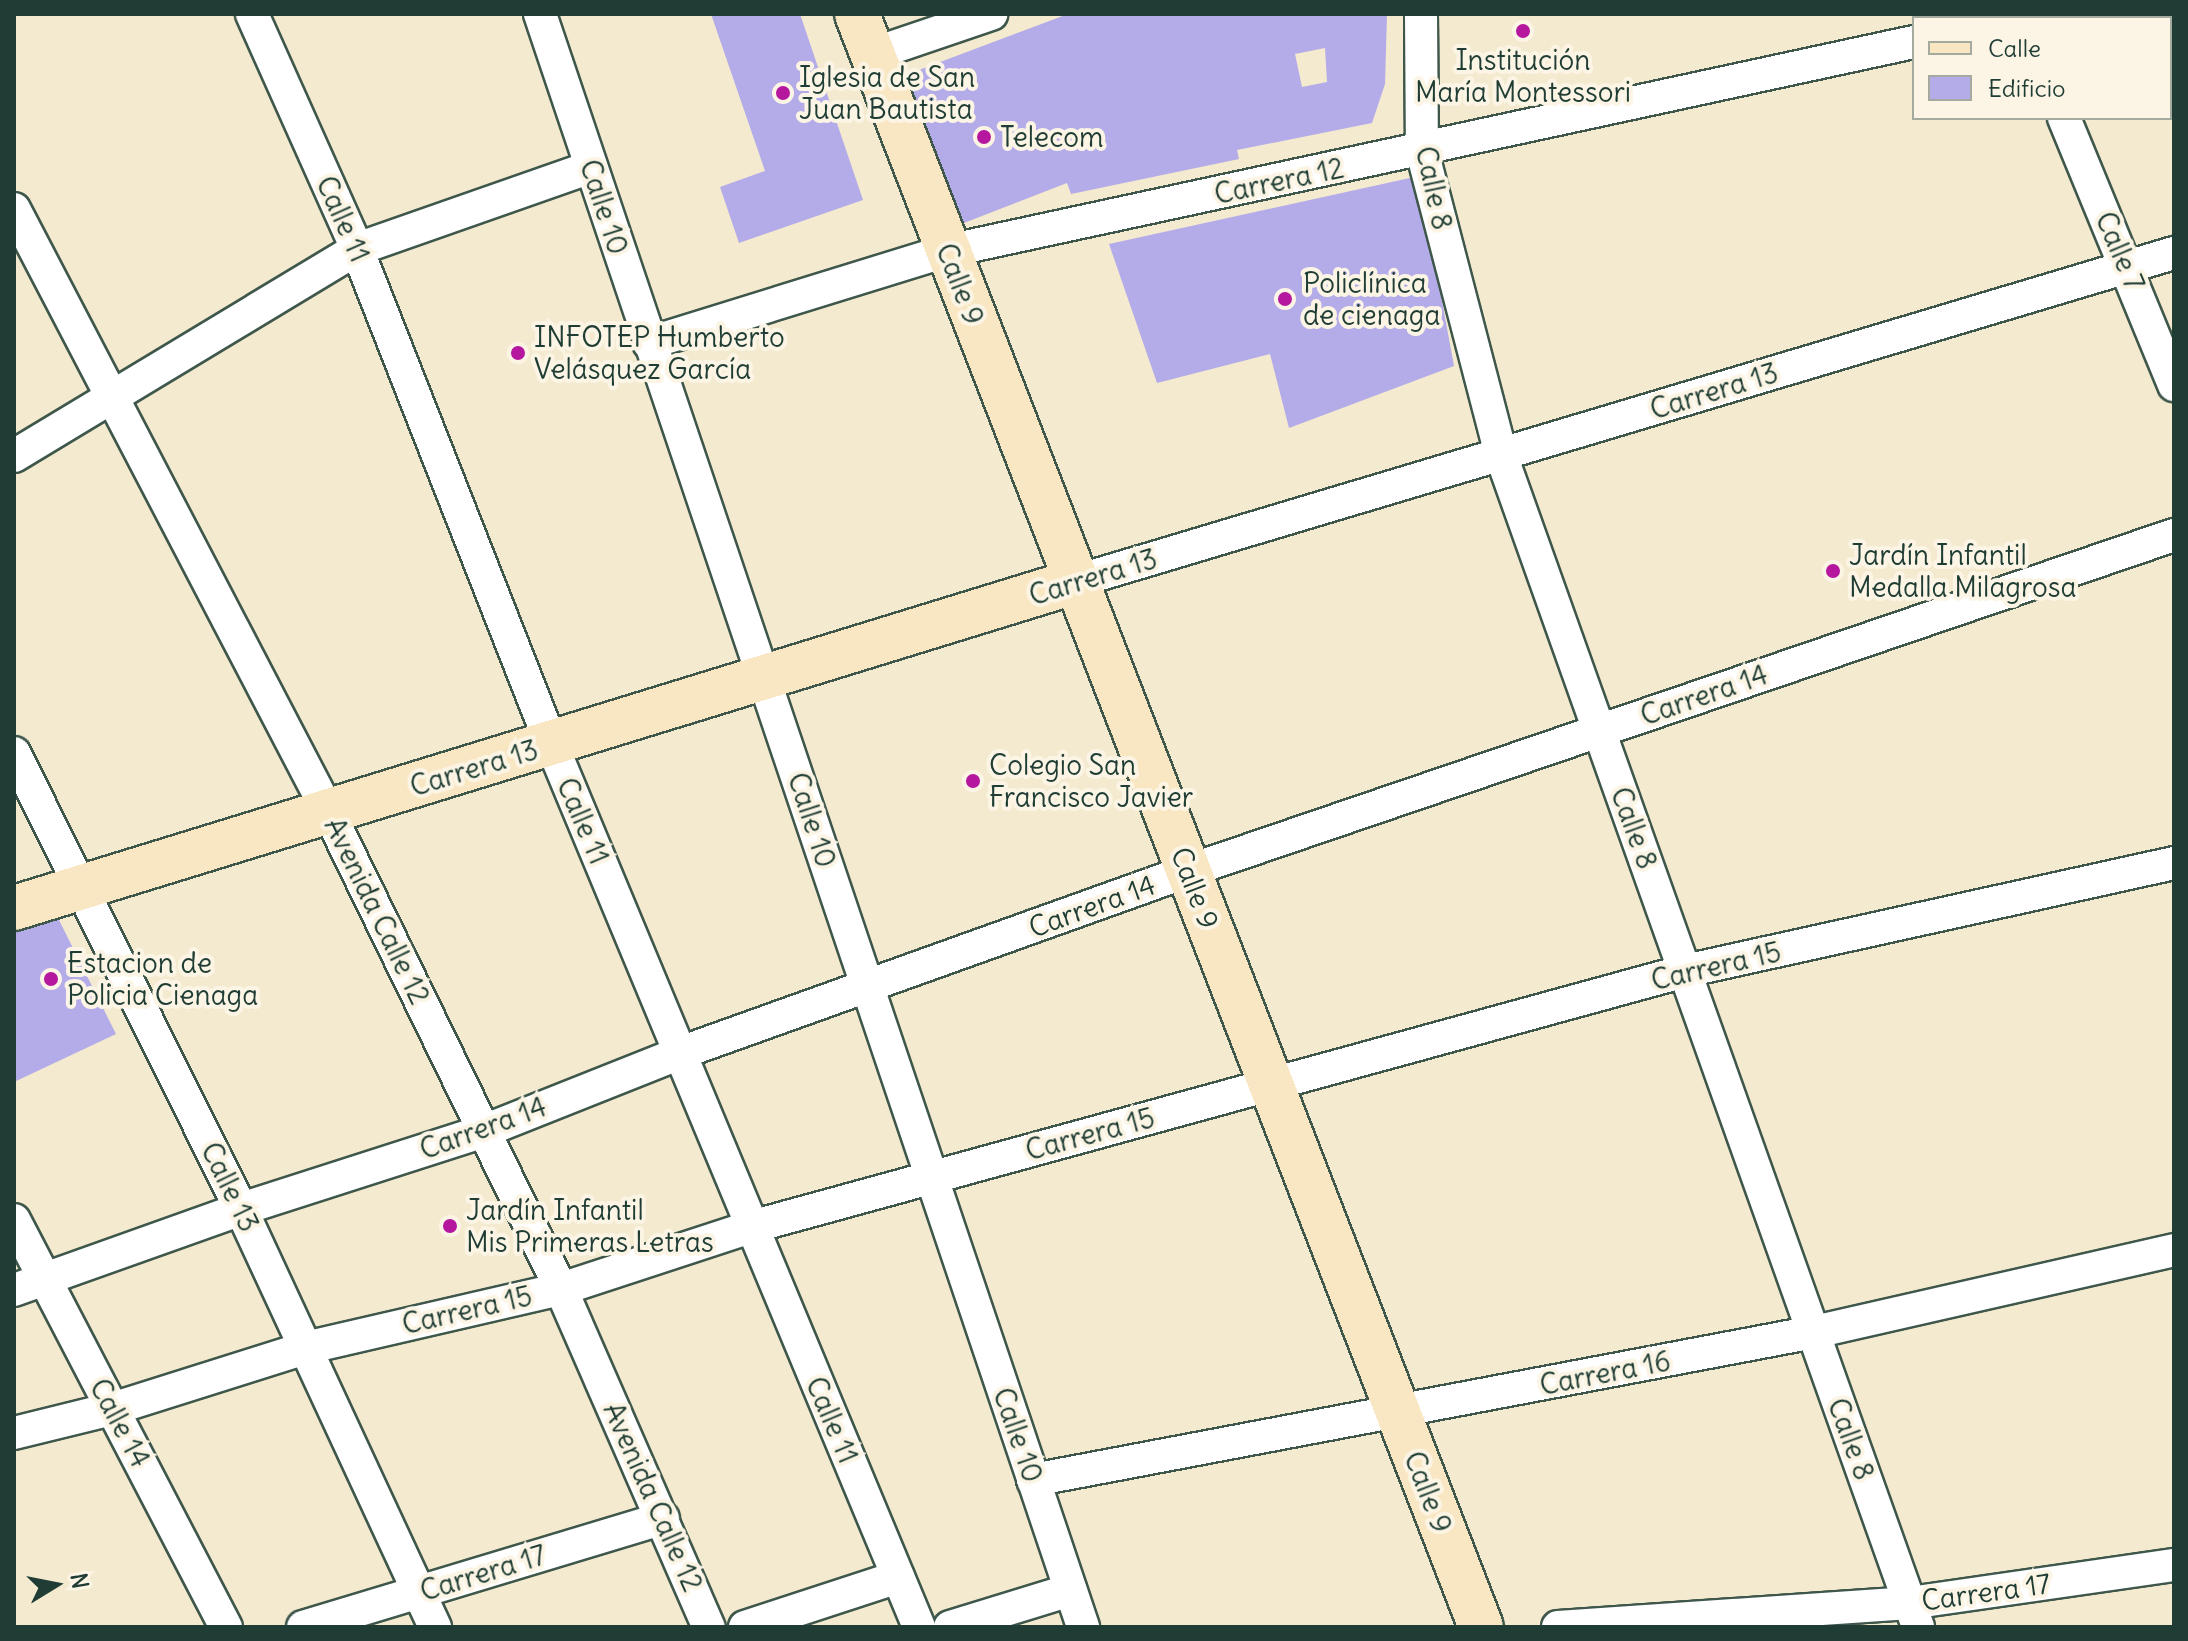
<!DOCTYPE html>
<meta charset="utf-8">
<style>
body{margin:0}
#map{position:relative;width:2188px;height:1641px;overflow:hidden;background:#f3eacf;font-family:Delius,sans-serif}
div>[style]{position:absolute}
.building>*{inset:0;background:#b4abe9}
.roads{filter:drop-shadow(2px 0 #3f574b) drop-shadow(-2px 0 #3f574b) drop-shadow(0 2px #3f574b) drop-shadow(0 -2px #3f574b)}
.street>*{height:32px;margin:-16px;padding:0 16px;transform-origin:16px;border-radius:16px;background:#fff}
.secondary>*{height:44px;margin:-22px;padding:0 22px;transform-origin:22px;border-radius:22px;background:#f9e7c3}
.dots>*{width:22px;height:22px;translate:-50% -50%;box-sizing:border-box;border:4px solid #fcf5e5;border-radius:50%}
span{translate:-50% -50%;white-space:nowrap;text-align:center;line-height:1.15;-webkit-text-stroke:8px #fcf5e5;paint-order:stroke}
.poi-label{font-size:28px;color:#1f3d34}
.left{translate:0 -50%;text-align:left}
.street-label{font-size:28px;color:#1f3d34}
.frame{position:absolute;inset:0;border:16px solid #1f3d34;pointer-events:none}
.legend{position:absolute;left:1912px;top:16px;width:260px;height:104px;box-sizing:border-box;background:#fcf5e5;border:2px solid #a4ab9e;margin:0;padding:10px 14px;list-style:none;font-size:24px;color:#1f3d34}
.legend li{display:flex;align-items:center;gap:16px;height:40px}
.legend b{width:40px;border:2px solid #a4ab9e}
.north{position:absolute;left:16px;top:1545px;width:80px;height:80px;-webkit-text-stroke:6px #fcf5e5;paint-order:stroke;rotate:80deg;font-size:22px;font-weight:700;line-height:32px;text-align:center;color:#1f3d34}
.north::after{content:'';display:block;margin:auto;width:28px;height:36px;background:#1f3d34;clip-path:polygon(50% 0,100% 100%,50% 72%,0 100%)}
</style>
<div id="map">
<div class="building">
<i style="clip-path:polygon(711px 14px,800px 14px,863px 200px,739px 243px,720px 187px,765px 171px)"></i>
<i style="clip-path:polygon(evenodd,1068px 14px,1387px 14px,1385px 84px,1372px 123px,1237px 150px,1239px 159px,1071px 194px,1067px 183px,951px 228px,895px 79px,1068px 14px,1325px 48px,1327px 82px,1302px 87px,1295px 54px,1325px 48px)"></i>
<i style="clip-path:polygon(1419px 176px,1454px 366px,1289px 428px,1270px 354px,1157px 383px,1109px 244px)"></i>
<i style="clip-path:polygon(55px 912px,116px 1034px,14px 1082px,14px 925px)"></i>
</div>
<div class="roads">
<div class="street">
<i style="left:252px;top:14px;width:257px;rotate:65.9deg"></i>
<i style="left:357px;top:249px;width:531px;rotate:68.56deg"></i>
<i style="left:551px;top:743px;width:958px;rotate:67.4deg"></i>
<i style="left:540px;top:14px;width:1702px;rotate:71.39deg"></i>
<i style="left:1421px;top:14px;width:137px;rotate:89.6deg"></i>
<i style="left:1422px;top:151px;width:314px;rotate:75.4deg"></i>
<i style="left:1501px;top:455px;width:1244px;rotate:70.41deg"></i>
<i style="left:2023px;top:18px;width:23px;rotate:-10deg"></i>
<i style="left:873px;top:54px;width:125px;rotate:-18.7deg"></i>
<i style="left:2064px;top:118px;width:289px;rotate:67.6deg"></i>
<i style="left:14px;top:209px;width:681px;rotate:62.46deg"></i>
<i style="left:329px;top:813px;width:530px;rotate:64.02deg"></i>
<i style="left:561px;top:1289px;width:369px;rotate:66.4deg"></i>
<i style="left:649px;top:343px;width:312px;rotate:-17.2deg"></i>
<i style="left:947px;top:251px;width:989px;rotate:-12.2deg"></i>
<i style="left:14px;top:456px;width:401px;rotate:-31.1deg"></i>
<i style="left:357px;top:249px;width:248px;rotate:-19.3deg"></i>
<i style="left:1077px;top:581px;width:1145px;rotate:-16.65deg"></i>
<i style="left:14px;top:753px;width:509px;rotate:63.54deg"></i>
<i style="left:241px;top:1209px;width:461px;rotate:65.1deg"></i>
<i style="left:14px;top:1220px;width:459px;rotate:62.5deg"></i>
<i style="left:14px;top:1290px;width:241px;rotate:-19.6deg"></i>
<i style="left:241px;top:1209px;width:255px;rotate:-17.8deg"></i>
<i style="left:484px;top:1131px;width:211px;rotate:-21.7deg"></i>
<i style="left:680px;top:1053px;width:540px;rotate:-19.71deg"></i>
<i style="left:1188px;top:871px;width:1042px;rotate:-18.82deg"></i>
<i style="left:14px;top:1433px;width:101px;rotate:-13.8deg"></i>
<i style="left:112px;top:1409px;width:202px;rotate:-17.5deg"></i>
<i style="left:305px;top:1348px;width:263px;rotate:-13deg"></i>
<i style="left:561px;top:1289px;width:200px;rotate:-18.1deg"></i>
<i style="left:751px;top:1227px;width:968px;rotate:-15.33deg"></i>
<i style="left:1685px;top:971px;width:501px;rotate:-12.45deg"></i>
<i style="left:1033px;top:1480px;width:795px;rotate:-10.73deg"></i>
<i style="left:1814px;top:1332px;width:369px;rotate:-12.8deg"></i>
<i style="left:303px;top:1627px;width:376px;rotate:-16.8deg"></i>
<i style="left:745px;top:1627px;width:161px;rotate:-18.1deg"></i>
<i style="left:950px;top:1627px;width:126px;rotate:-17.1deg"></i>
<i style="left:1558px;top:1627px;width:353px;rotate:-3.9deg"></i>
<i style="left:1910px;top:1603px;width:267px;rotate:-8.2deg"></i>
</div>
<div class="secondary">
<i style="left:857px;top:14px;width:1729px;rotate:68.85deg"></i>
<i style="left:14px;top:908px;width:1112px;rotate:-17.1deg"></i>
</div>
</div>
<div class="dots">
<i style="left:1523px;top:31px;background:#b5179e"></i>
<i style="left:783px;top:93px;background:#b5179e"></i>
<i style="left:984px;top:137px;background:#b5179e"></i>
<i style="left:1285px;top:299px;background:#b5179e"></i>
<i style="left:518px;top:353px;background:#b5179e"></i>
<i style="left:1833px;top:571px;background:#b5179e"></i>
<i style="left:973px;top:781px;background:#b5179e"></i>
<i style="left:51px;top:979px;background:#b5179e"></i>
<i style="left:450px;top:1226px;background:#b5179e"></i>
</div>
<div class="poi-label">
<span style="left:1523px;top:76px">Institución<br>María Montessori</span>
<span class="left" style="left:799px;top:93px">Iglesia de San<br>Juan Bautista</span>
<span class="left" style="left:1000px;top:137px">Telecom</span>
<span class="left" style="left:1303px;top:299px">Policlínica<br>de cienaga</span>
<span class="left" style="left:534px;top:353px">INFOTEP Humberto<br>Velásquez García</span>
<span class="left" style="left:1849px;top:571px">Jardín Infantil<br>Medalla Milagrosa</span>
<span class="left" style="left:989px;top:781px">Colegio San<br>Francisco Javier</span>
<span class="left" style="left:67px;top:979px">Estacion de<br>Policia Cienaga</span>
<span class="left" style="left:466px;top:1226px">Jardín Infantil<br>Mis Primeras Letras</span>
</div>
<div class="street-label">
<span style="left:1279px;top:181px;rotate:-12deg">Carrera 12</span>
<span style="left:1434px;top:188px;rotate:78deg">Calle 8</span>
<span style="left:604px;top:207px;rotate:72deg">Calle 10</span>
<span style="left:343px;top:219px;rotate:66deg">Calle 11</span>
<span style="left:2120px;top:251px;rotate:67deg">Calle 7</span>
<span style="left:960px;top:284px;rotate:69deg">Calle 9</span>
<span style="left:1714px;top:391px;rotate:-17deg">Carrera 13</span>
<span style="left:1093px;top:577px;rotate:-17deg">Carrera 13</span>
<span style="left:1704px;top:695px;rotate:-19deg">Carrera 14</span>
<span style="left:474px;top:768px;rotate:-17deg">Carrera 13</span>
<span style="left:812px;top:820px;rotate:72deg">Calle 10</span>
<span style="left:583px;top:821px;rotate:67deg">Calle 11</span>
<span style="left:1634px;top:828px;rotate:70deg">Calle 8</span>
<span style="left:1195px;top:888px;rotate:69deg">Calle 9</span>
<span style="left:1092px;top:906px;rotate:-20deg">Carrera 14</span>
<span style="left:377px;top:911px;rotate:64deg">Avenida Calle 12</span>
<span style="left:1716px;top:966px;rotate:-13deg">Carrera 15</span>
<span style="left:483px;top:1128px;rotate:-20deg">Carrera 14</span>
<span style="left:1090px;top:1134px;rotate:-15deg">Carrera 15</span>
<span style="left:230px;top:1187px;rotate:64deg">Calle 13</span>
<span style="left:467px;top:1310px;rotate:-13deg">Carrera 15</span>
<span style="left:1605px;top:1373px;rotate:-11deg">Carrera 16</span>
<span style="left:832px;top:1420px;rotate:67deg">Calle 11</span>
<span style="left:120px;top:1423px;rotate:62deg">Calle 14</span>
<span style="left:1018px;top:1435px;rotate:71deg">Calle 10</span>
<span style="left:1851px;top:1439px;rotate:70deg">Calle 8</span>
<span style="left:1428px;top:1492px;rotate:69deg">Calle 9</span>
<span style="left:653px;top:1497px;rotate:66deg">Avenida Calle 12</span>
<span style="left:483px;top:1573px;rotate:-17deg">Carrera 17</span>
<span style="left:1986px;top:1592px;rotate:-8deg">Carrera 17</span>
</div>
<div class="frame"></div>
<ul class="legend">
<li><b style="height:10px;background:#f9e7c3"></b>Calle</li>
<li><b style="height:22px;background:#b4abe9"></b>Edificio</li>
</ul>
<div class="north">N</div>
</div>
